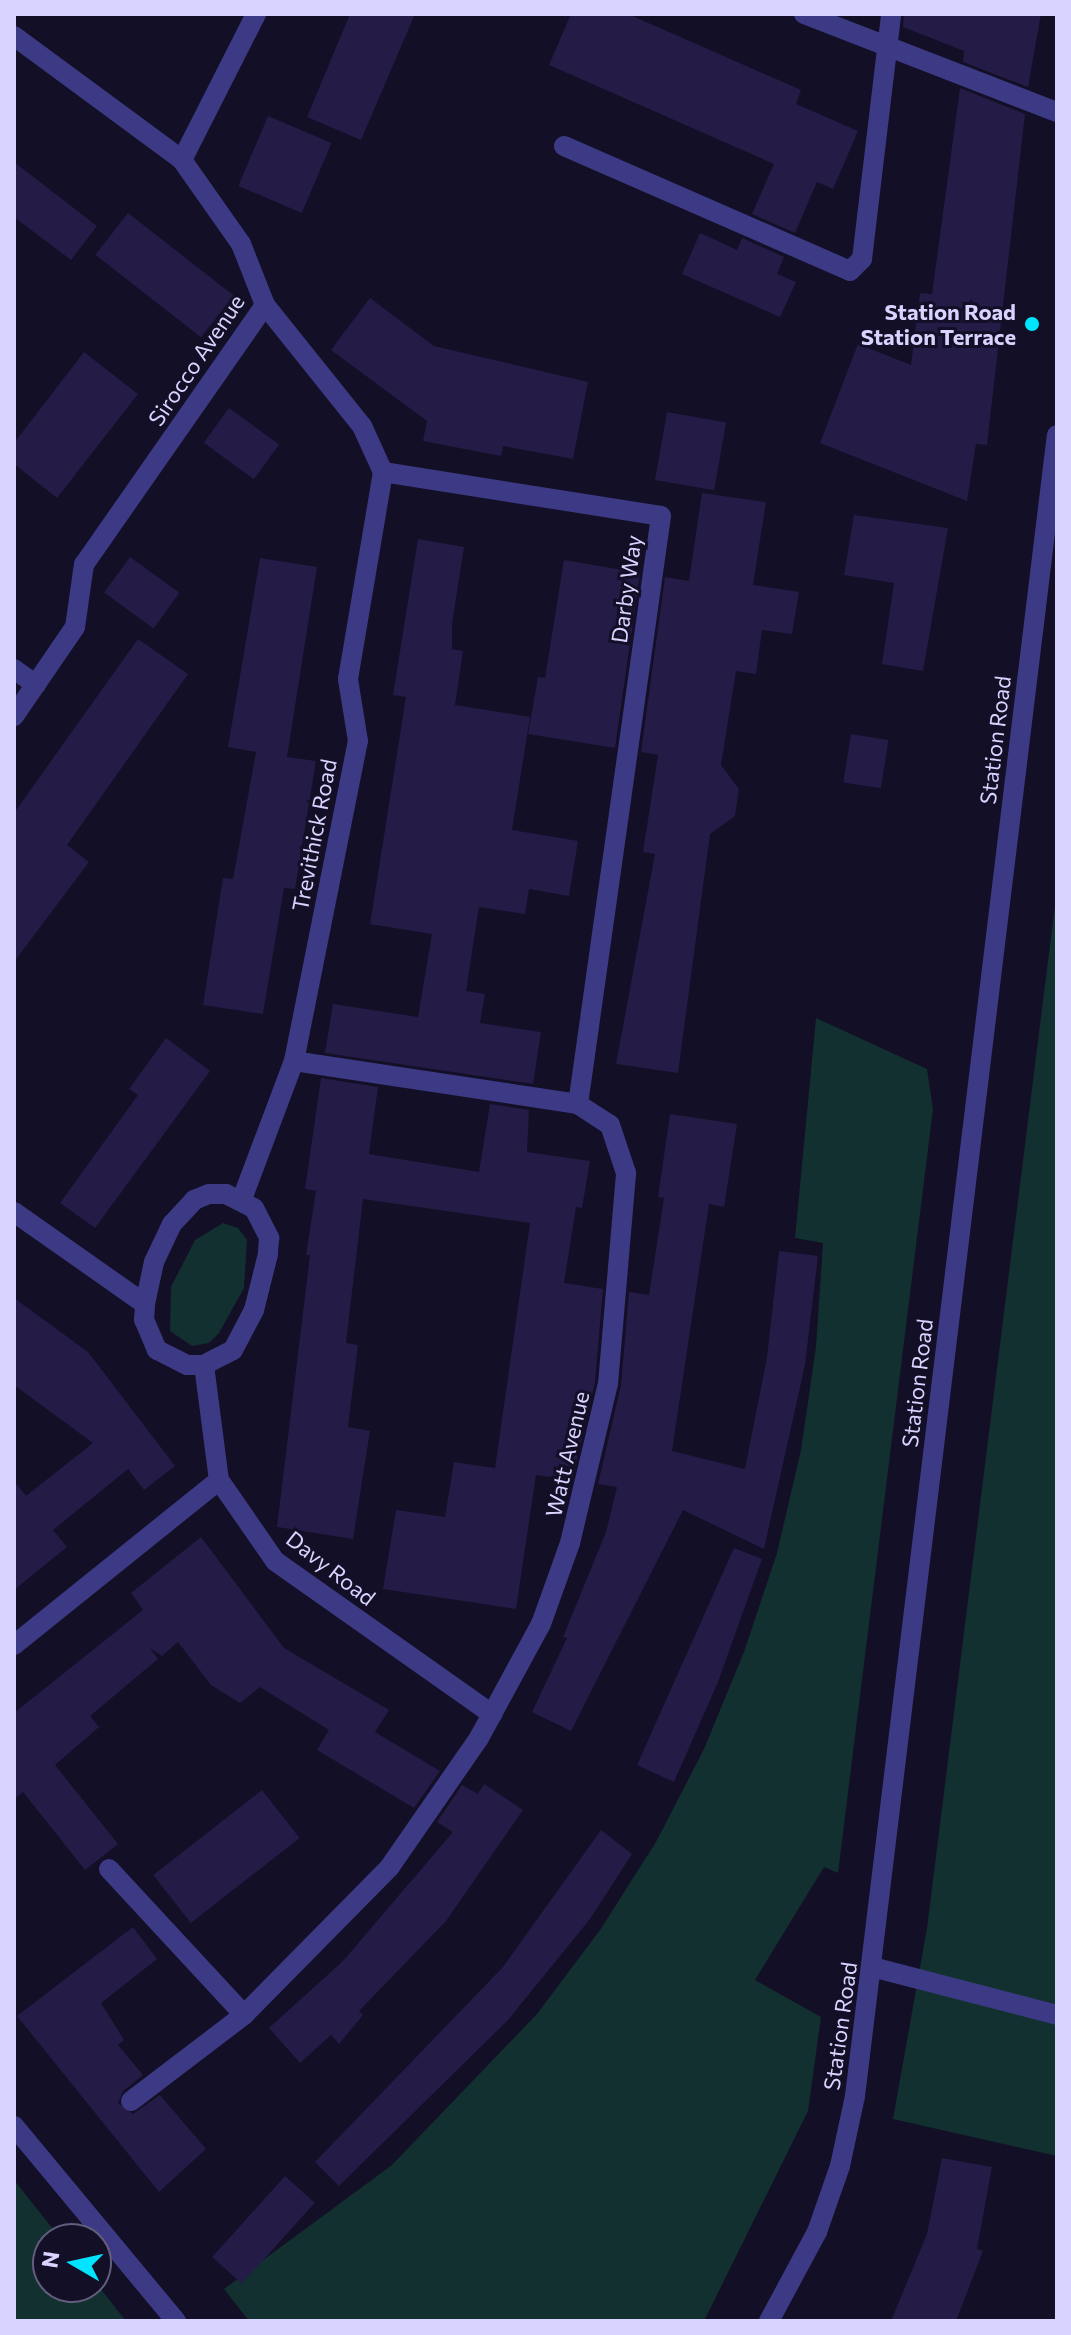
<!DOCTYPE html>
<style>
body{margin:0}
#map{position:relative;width:1071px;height:2335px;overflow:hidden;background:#130f26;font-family:Commissioner,sans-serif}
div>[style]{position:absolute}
.green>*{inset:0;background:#12302f}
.building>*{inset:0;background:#241b47;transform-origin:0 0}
.service>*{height:20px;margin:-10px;padding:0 10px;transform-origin:10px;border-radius:10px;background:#3d3a85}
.minor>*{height:20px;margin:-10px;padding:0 10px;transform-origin:10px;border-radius:10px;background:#3d3a85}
.tertiary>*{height:20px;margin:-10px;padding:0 10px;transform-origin:10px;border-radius:10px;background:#3d3a85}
.dots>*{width:22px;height:22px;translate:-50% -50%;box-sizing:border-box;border:4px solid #130f26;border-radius:50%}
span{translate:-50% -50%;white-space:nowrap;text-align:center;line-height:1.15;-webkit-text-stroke:6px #130f26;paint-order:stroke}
.poi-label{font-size:22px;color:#d9d4ff;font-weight:700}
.right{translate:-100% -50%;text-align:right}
.street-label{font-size:22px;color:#d9d4ff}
.frame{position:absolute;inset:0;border:16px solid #d9d4ff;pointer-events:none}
.north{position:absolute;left:32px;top:2223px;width:80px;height:80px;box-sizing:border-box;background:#130f26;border:2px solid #625e7d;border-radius:50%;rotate:279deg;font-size:22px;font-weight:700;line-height:32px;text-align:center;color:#d9d4ff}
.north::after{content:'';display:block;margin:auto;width:28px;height:36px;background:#00e5ff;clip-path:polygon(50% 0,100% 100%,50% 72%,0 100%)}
</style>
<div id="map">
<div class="green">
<i style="clip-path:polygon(1057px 889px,1057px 2156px,893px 2119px,927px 1928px)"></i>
<i style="clip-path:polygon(816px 1018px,927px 1069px,933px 1109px,838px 1873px,824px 1867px,755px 1980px,821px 2017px,808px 2111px,704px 2321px,249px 2321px,224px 2289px,392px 2165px,537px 2014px,600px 1930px,656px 1842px,704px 1749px,744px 1652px,777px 1553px,801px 1450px,816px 1347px,823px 1243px,795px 1238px)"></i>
<i style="clip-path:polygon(223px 1223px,238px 1228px,247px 1240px,244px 1288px,219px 1333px,209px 1343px,192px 1346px,170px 1331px,171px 1287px,195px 1240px)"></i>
<i style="clip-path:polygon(14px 2180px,61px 2239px,48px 2239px,48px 2287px,96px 2283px,126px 2321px,14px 2321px)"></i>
</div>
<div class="building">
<i style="clip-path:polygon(350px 14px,415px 14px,361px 140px,307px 117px)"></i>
<i style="clip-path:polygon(571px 14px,628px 14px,801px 90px,796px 104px,858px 131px,833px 189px,817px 182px,795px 233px,752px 214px,774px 164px,549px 65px)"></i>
<i style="clip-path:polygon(904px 14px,1041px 14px,1028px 87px,963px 62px,964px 51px,903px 27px)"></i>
<i style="clip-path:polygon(960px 88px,1025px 114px,987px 445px,976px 444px,967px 501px,820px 443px,858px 344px,911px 365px,920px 293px,932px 294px)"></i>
<i style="left:268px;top:116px;width:69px;height:76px;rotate:23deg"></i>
<i style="clip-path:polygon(14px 162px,97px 226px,71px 260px,14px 217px)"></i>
<i style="left:128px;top:213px;width:134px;height:53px;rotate:38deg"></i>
<i style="clip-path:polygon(700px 233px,737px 250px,742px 238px,784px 257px,777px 274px,796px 282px,780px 317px,682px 274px)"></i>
<i style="clip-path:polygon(370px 298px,434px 346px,588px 382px,573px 459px,503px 446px,501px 456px,423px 441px,427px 421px,331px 350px)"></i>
<i style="clip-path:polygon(84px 352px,138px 394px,57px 498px,14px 464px,14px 443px)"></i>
<i style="left:229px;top:408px;width:62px;height:43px;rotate:36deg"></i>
<i style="left:667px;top:412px;width:60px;height:69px;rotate:10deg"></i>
<i style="clip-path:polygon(702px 493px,766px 502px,753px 585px,799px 592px,792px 634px,762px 630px,756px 674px,736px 671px,721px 765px,739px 789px,735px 816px,710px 834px,678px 1073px,616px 1064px,655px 854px,643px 852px,658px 755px,641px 752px,665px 577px,689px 581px)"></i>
<i style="clip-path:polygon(854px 515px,948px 528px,923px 671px,882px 664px,894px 583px,844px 575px)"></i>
<i style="clip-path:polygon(418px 539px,464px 547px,452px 624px,452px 649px,463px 651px,455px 705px,530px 717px,512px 830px,578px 841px,569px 896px,529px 889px,525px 914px,479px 907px,466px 991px,485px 994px,480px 1023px,541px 1032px,533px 1084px,325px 1053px,333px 1004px,418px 1017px,432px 934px,370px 924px,406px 697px,393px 695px)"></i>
<i style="left:130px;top:557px;width:61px;height:44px;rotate:36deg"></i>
<i style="clip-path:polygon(260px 558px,317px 567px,287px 757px,316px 761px,295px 889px,284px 888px,263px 1014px,203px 1005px,223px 878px,233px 879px,256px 752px,228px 747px)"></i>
<i style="clip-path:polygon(564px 560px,640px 573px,615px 748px,528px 734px,538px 677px,545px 678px)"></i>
<i style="clip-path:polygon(138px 639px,188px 674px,67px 845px,89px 862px,14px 962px,14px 813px)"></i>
<i style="left:851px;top:734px;width:38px;height:49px;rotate:9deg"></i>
<i style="clip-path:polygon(166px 1038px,210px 1071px,95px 1228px,60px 1203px,138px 1095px,129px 1089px)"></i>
<i style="clip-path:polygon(321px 1078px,378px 1087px,369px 1154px,479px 1172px,490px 1104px,529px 1110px,527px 1152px,590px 1161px,582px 1208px,576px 1207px,564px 1283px,603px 1289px,595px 1382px,572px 1480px,536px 1475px,516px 1609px,383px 1589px,396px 1510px,445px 1517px,454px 1462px,495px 1468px,530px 1223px,363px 1199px,346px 1343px,358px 1345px,348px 1427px,370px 1431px,353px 1539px,277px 1527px,310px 1255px,306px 1255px,316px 1191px,305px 1189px)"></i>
<i style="clip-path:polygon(670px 1114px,737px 1124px,724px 1207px,709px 1204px,672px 1451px,745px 1469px,767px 1357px,779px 1251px,818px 1256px,805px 1365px,764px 1549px,683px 1510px,571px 1731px,532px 1712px,567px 1638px,563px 1637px,606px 1532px,617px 1487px,598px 1484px,621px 1385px,629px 1292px,649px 1295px,664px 1198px,658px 1197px)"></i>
<i style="clip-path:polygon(14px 1298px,88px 1352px,175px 1466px,144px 1490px,128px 1469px,53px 1530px,67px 1547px,14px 1590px,14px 1481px,26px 1496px,93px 1443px,14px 1385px)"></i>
<i style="clip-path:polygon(201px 1537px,284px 1648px,389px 1710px,375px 1732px,440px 1771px,414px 1808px,317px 1750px,329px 1730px,260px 1687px,240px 1703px,211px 1685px,178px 1642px,162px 1656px,150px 1648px,158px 1659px,90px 1716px,99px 1727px,55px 1765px,118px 1844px,85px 1870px,23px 1792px,14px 1799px,14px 1713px,143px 1610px,131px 1593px)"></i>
<i style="clip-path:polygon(734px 1548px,762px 1559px,718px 1682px,674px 1782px,637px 1765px)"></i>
<i style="clip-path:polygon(484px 1784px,523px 1810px,446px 1921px,359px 2011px,363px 2015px,339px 2044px,331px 2035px,300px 2063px,269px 2028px,343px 1961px,453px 1832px,437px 1822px,462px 1785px,478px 1794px)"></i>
<i style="left:262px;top:1790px;width:61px;height:138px;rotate:52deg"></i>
<i style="clip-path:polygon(601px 1830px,632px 1854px,590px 1919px,508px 2020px,339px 2186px,315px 2162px,503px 1967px)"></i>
<i style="clip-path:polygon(133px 1927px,157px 1959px,101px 2003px,124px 2040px,118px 2045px,143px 2075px,123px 2091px,118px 2103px,133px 2114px,160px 2095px,206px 2149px,159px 2192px,17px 2016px)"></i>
<i style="clip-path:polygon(942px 2158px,992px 2167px,977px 2249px,983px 2251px,956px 2321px,891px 2321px,927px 2234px)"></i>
<i style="left:285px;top:2176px;width:40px;height:109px;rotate:42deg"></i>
</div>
<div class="service">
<i style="left:564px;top:146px;width:312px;rotate:23.6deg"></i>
<i style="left:850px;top:271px;width:17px;rotate:-45deg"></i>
<i style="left:862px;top:259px;width:247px;rotate:-83.2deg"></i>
<i style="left:109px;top:1869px;width:199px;rotate:47.2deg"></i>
<i style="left:244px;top:2015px;width:142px;rotate:142.7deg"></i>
<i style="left:872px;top:1967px;width:191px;rotate:14.5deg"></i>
</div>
<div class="minor">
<i style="left:804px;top:14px;width:271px;rotate:21.2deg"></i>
<i style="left:14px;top:36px;width:209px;rotate:36.4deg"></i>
<i style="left:182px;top:160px;width:103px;rotate:54.9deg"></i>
<i style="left:241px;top:244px;width:66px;rotate:68.5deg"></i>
<i style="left:265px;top:305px;width:316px;rotate:124.9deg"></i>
<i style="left:84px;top:564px;width:64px;rotate:98.1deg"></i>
<i style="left:75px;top:627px;width:108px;rotate:124.4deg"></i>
<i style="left:182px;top:160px;width:164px;rotate:-63.1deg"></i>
<i style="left:265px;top:305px;width:155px;rotate:51.3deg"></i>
<i style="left:362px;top:426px;width:51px;rotate:65.5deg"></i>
<i style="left:383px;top:472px;width:281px;rotate:9deg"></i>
<i style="left:661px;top:516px;width:594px;rotate:98.03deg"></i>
<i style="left:14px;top:669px;width:27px;rotate:36deg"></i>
<i style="left:209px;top:1194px;width:17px"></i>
<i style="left:226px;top:1194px;width:31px;rotate:27deg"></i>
<i style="left:254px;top:1208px;width:34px;rotate:63deg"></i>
<i style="left:269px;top:1238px;width:16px;rotate:94deg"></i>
<i style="left:268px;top:1254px;width:58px;rotate:104deg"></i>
<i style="left:254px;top:1310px;width:45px;rotate:117.7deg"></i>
<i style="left:233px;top:1350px;width:33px;rotate:153deg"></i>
<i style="left:204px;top:1365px;width:17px;rotate:180deg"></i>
<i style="left:187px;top:1365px;width:34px;rotate:-153deg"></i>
<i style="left:157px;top:1350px;width:33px;rotate:-113deg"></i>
<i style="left:144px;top:1320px;width:16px;rotate:-86deg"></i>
<i style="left:145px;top:1304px;width:43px;rotate:-77.9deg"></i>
<i style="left:154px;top:1262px;width:42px;rotate:-64.7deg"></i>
<i style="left:172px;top:1224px;width:33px;rotate:-47deg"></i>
<i style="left:194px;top:1200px;width:16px;rotate:-22deg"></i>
<i style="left:242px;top:1199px;width:147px;rotate:-69.4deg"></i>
<i style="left:294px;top:1061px;width:326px;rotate:-78.7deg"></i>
<i style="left:358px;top:741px;width:63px;rotate:-99.2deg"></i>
<i style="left:348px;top:679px;width:210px;rotate:-80.4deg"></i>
<i style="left:14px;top:1212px;width:160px;rotate:35.1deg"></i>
<i style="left:204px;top:1365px;width:116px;rotate:82.6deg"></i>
<i style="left:14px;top:1645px;width:263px;rotate:-38.8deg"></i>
<i style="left:219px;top:1480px;width:98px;rotate:55.3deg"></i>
<i style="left:275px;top:1561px;width:266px;rotate:35.2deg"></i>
<i style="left:244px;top:2015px;width:206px;rotate:-45.4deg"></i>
<i style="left:389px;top:1868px;width:158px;rotate:-55.3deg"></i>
<i style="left:479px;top:1738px;width:130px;rotate:-61.5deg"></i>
<i style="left:541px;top:1624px;width:86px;rotate:-70.3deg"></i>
<i style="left:570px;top:1543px;width:163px;rotate:-76.6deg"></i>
<i style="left:608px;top:1384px;width:212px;rotate:-85.1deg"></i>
<i style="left:626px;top:1173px;width:51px;rotate:-108.4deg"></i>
<i style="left:610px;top:1125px;width:38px;rotate:-147deg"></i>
<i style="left:578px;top:1104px;width:287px;rotate:-171.4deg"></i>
<i style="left:14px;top:2126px;width:254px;rotate:50.3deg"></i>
</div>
<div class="tertiary">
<i style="left:769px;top:2321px;width:101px;rotate:-61.7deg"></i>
<i style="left:817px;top:2232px;width:70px;rotate:-70.8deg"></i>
<i style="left:840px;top:2166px;width:72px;rotate:-77.9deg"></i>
<i style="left:855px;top:2096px;width:1673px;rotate:-83.07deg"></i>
</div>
<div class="dots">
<i style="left:1032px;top:324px;background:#00e5ff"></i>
</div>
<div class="poi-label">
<span class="right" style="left:1016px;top:324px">Station Road<br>Station Terrace</span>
</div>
<div class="street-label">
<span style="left:196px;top:360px;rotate:-56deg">Sirocco Avenue</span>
<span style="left:626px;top:589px;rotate:-82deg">Darby Way</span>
<span style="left:995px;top:740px;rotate:-83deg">Station Road</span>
<span style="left:314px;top:835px;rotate:-79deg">Trevithick Road</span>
<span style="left:917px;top:1383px;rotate:-83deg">Station Road</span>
<span style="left:567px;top:1454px;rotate:-77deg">Watt Avenue</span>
<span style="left:331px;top:1568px;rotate:38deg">Davy Road</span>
<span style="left:840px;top:2026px;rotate:-82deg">Station Road</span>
</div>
<div class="frame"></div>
<div class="north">N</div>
</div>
